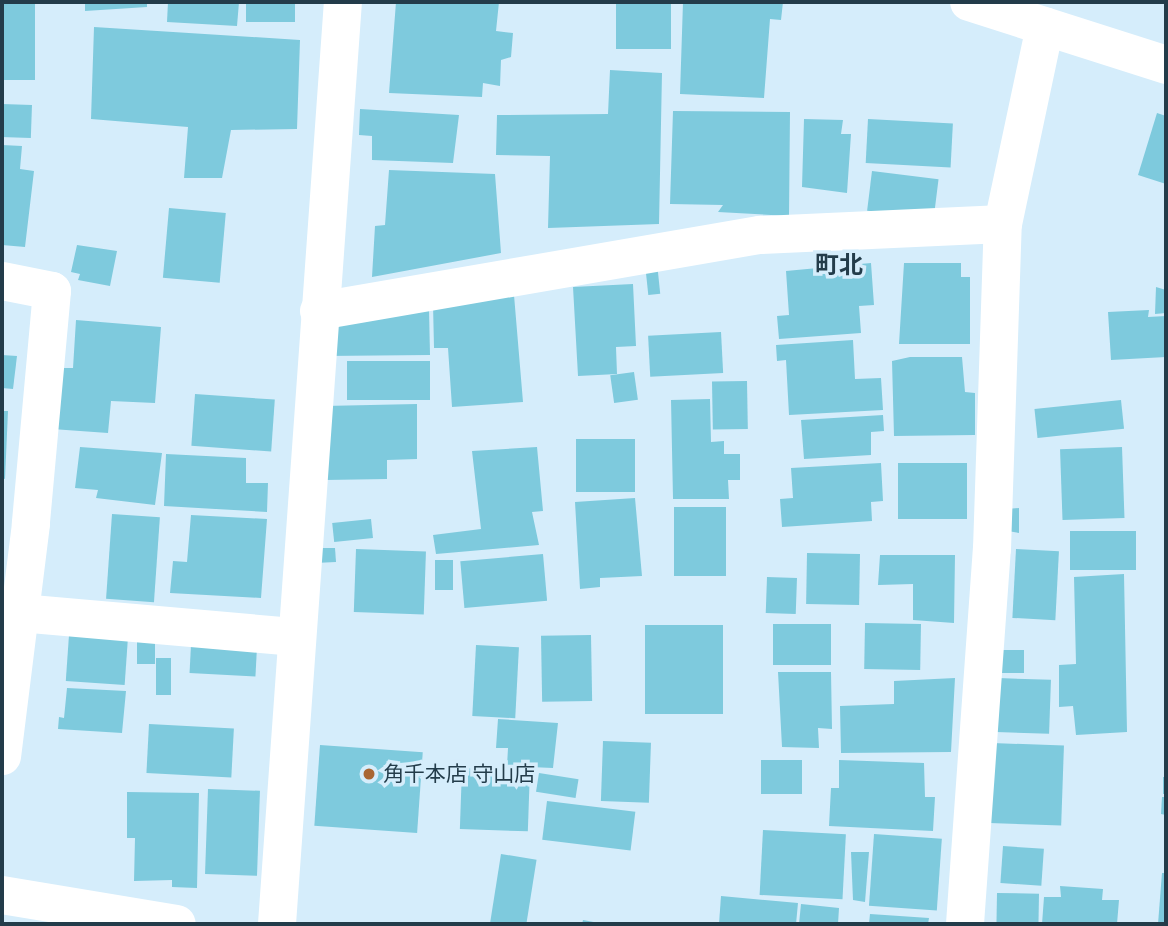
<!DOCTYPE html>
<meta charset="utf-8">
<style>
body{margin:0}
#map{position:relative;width:1168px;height:926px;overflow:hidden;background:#d5edfb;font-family:Raleway,"Noto Sans JP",sans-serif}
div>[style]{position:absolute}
.building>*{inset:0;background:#7ecadd;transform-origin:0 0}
.street>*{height:38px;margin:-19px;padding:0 19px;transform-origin:19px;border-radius:19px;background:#fff}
.secondary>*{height:38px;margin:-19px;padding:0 19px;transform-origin:19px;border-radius:19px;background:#fff}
.dots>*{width:19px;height:19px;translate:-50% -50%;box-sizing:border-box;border:4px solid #d5edfb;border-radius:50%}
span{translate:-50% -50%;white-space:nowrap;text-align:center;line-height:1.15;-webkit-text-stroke:7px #d5edfb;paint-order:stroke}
.poi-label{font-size:21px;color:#233c4a}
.left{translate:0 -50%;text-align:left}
.quarter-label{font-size:24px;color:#233c4a;font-weight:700}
.frame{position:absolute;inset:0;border:4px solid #233c4a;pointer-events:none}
</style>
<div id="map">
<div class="building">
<i style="left:2px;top:2px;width:33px;height:78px"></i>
<i style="clip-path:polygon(85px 2px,147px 2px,147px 7px,85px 11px)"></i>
<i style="clip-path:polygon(168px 2px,239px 2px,237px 26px,167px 22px)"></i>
<i style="left:246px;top:2px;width:49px;height:20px"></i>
<i style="clip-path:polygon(396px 2px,499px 2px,496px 31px,513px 33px,511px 57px,501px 60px,500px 86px,483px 83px,482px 97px,389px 93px)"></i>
<i style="left:616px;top:2px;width:55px;height:47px"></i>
<i style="clip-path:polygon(683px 2px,783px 2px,781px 20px,770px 19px,764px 98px,680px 94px)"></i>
<i style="clip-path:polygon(94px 27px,300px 40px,297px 129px,231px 130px,222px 178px,184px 178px,188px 127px,91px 119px)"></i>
<i style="clip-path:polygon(610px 70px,662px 73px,659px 224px,548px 228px,550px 156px,496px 155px,497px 115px,608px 114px)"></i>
<i style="left:2px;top:104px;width:30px;height:33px;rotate:2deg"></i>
<i style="clip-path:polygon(360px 109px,459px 115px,453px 163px,372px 160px,372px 136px,359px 135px)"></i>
<i style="clip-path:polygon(673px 111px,790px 112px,789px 216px,718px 212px,723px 205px,670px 204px)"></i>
<i style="clip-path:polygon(1157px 113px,1166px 116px,1166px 184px,1138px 175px)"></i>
<i style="clip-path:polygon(804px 119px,843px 120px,841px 134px,851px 134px,847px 193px,802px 187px)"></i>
<i style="left:868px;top:119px;width:85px;height:44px;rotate:3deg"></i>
<i style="clip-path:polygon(2px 145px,22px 146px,20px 169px,34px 171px,25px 247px,2px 245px)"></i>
<i style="clip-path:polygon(389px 170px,495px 174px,501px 253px,372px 277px,375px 226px,385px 225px)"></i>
<i style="left:872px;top:171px;width:67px;height:40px;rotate:7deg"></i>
<i style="left:169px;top:208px;width:57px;height:70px;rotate:5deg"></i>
<i style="clip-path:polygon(77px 245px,117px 251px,110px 286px,78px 280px,80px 274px,71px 272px)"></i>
<i style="left:657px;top:263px;width:31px;height:12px;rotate:84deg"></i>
<i style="clip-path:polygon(871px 263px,874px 305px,859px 306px,861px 333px,779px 339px,777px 316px,789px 315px,786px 271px)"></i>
<i style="clip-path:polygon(904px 263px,961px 263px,961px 277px,970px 277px,970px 344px,899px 344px)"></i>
<i style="clip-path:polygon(633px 284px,636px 346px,616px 347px,617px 374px,578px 376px,573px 287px)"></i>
<i style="clip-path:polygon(1156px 287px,1166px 290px,1166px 313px,1155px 314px)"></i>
<i style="clip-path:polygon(514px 295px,523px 402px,452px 407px,448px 348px,434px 348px,433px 304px)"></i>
<i style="clip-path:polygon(429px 309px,430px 355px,324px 356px,335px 323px)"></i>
<i style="clip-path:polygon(1149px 310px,1148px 317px,1166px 316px,1166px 357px,1111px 360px,1108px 312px)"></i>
<i style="clip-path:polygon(76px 320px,161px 327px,155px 403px,111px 401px,108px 433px,52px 429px,57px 368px,73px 368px)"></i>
<i style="left:721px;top:332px;width:41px;height:73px;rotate:87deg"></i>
<i style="clip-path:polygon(853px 340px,855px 379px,881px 378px,883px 410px,789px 415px,786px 360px,777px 361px,776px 345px)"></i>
<i style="clip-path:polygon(2px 355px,17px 356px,13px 389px,2px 388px)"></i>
<i style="clip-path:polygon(910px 357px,962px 357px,965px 392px,975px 393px,975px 435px,894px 436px,892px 361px)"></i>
<i style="left:347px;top:361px;width:83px;height:39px"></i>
<i style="left:634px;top:372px;width:28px;height:24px;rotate:82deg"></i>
<i style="left:747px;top:381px;width:48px;height:35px;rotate:89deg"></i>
<i style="left:195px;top:394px;width:80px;height:52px;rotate:4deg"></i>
<i style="clip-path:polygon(710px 399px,711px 442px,724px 441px,724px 454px,740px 454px,740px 480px,728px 480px,729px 499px,673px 499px,671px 400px)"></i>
<i style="left:1121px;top:400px;width:29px;height:87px;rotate:84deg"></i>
<i style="clip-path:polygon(417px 404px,417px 459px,387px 460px,387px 479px,325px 480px,324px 406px)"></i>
<i style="clip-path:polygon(2px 411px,8px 411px,5px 479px,2px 478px)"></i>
<i style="clip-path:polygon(883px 415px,884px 431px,871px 432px,871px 455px,804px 459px,801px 420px)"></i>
<i style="left:576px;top:439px;width:59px;height:53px"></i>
<i style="clip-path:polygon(80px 447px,162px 453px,155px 505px,96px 498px,98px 490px,75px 488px)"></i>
<i style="clip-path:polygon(537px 447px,543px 511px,532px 512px,539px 545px,436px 554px,433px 535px,481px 529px,472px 451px)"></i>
<i style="left:1122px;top:447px;width:71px;height:62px;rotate:88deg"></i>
<i style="clip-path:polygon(166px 454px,246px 458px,246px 483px,268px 483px,267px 512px,164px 506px)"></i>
<i style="clip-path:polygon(881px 463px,883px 501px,871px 502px,872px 521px,782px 527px,780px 499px,793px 498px,791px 468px)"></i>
<i style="left:898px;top:463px;width:69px;height:56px"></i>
<i style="clip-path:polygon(635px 498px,642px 576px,600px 578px,600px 587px,580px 589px,575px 502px)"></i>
<i style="left:726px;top:507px;width:69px;height:52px;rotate:90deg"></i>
<i style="clip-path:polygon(1019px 508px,1019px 533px,1008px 531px,1007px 509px)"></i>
<i style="left:112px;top:514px;width:48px;height:85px;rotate:4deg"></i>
<i style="clip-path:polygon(191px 515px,267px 519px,261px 598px,170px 593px,173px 561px,187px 562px)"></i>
<i style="left:371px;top:519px;width:19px;height:39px;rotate:84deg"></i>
<i style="left:1136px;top:531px;width:39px;height:66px;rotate:90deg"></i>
<i style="clip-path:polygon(316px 548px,335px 548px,336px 562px,315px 563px)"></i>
<i style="left:356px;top:549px;width:70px;height:63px;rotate:2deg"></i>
<i style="left:1016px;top:549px;width:43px;height:69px;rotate:3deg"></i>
<i style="left:807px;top:553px;width:53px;height:51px;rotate:1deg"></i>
<i style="left:543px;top:554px;width:47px;height:83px;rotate:85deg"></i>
<i style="clip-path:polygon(880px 555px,955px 555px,954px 623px,913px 620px,913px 584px,878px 585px)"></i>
<i style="left:435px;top:560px;width:18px;height:30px"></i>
<i style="clip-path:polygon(1124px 574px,1127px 732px,1076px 735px,1073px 706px,1059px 707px,1059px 665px,1076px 664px,1074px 577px)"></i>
<i style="left:767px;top:577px;width:30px;height:36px;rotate:2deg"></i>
<i style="left:865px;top:623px;width:56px;height:46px;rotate:1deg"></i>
<i style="left:831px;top:624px;width:41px;height:58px;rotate:90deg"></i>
<i style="left:645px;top:625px;width:78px;height:89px"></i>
<i style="left:69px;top:635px;width:59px;height:46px;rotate:4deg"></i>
<i style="left:591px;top:635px;width:66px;height:50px;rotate:89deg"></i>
<i style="left:137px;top:637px;width:18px;height:27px"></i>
<i style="left:191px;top:645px;width:66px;height:28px;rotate:3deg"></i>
<i style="left:476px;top:645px;width:43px;height:71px;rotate:3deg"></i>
<i style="left:995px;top:650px;width:29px;height:23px"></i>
<i style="left:156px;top:658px;width:15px;height:37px"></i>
<i style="clip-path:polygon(778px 672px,831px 672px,832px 729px,818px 728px,819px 748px,782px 747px)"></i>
<i style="clip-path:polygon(955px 678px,951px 752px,841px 753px,840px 706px,894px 704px,894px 681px)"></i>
<i style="left:998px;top:678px;width:53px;height:54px;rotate:2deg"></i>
<i style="clip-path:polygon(67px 688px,126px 691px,122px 733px,58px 729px,59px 717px,64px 718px)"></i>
<i style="clip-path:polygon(498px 719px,558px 723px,553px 768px,507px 766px,508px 748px,496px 748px)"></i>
<i style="left:149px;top:724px;width:85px;height:49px;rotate:3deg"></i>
<i style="left:603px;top:741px;width:48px;height:60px;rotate:2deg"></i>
<i style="left:992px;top:743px;width:72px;height:80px;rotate:2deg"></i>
<i style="left:320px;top:745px;width:103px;height:81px;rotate:4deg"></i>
<i style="left:802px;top:760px;width:34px;height:41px;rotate:90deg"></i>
<i style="clip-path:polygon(839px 760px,924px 763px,925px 797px,935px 797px,933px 831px,829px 826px,831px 788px,839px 788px)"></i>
<i style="left:462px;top:768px;width:68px;height:61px;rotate:2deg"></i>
<i style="left:539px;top:773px;width:40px;height:19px;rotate:9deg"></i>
<i style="left:1166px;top:777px;width:17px;height:3px;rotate:90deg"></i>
<i style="left:208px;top:789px;width:52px;height:85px;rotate:2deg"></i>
<i style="clip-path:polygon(127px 792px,199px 793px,197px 888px,172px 887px,172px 880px,134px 881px,135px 838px,127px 838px)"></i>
<i style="clip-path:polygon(1162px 797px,1166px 797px,1166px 815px,1161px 814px)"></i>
<i style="left:547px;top:801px;width:89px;height:39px;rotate:7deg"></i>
<i style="left:763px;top:830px;width:83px;height:65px;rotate:3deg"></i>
<i style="left:874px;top:834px;width:68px;height:72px;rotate:4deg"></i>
<i style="left:1003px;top:846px;width:41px;height:37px;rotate:4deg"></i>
<i style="clip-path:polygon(851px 852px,869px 852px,865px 902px,853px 900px)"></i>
<i style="left:501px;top:854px;width:36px;height:71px;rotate:9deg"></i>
<i style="clip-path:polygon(1162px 873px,1166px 873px,1166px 924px,1158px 924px)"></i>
<i style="clip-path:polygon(1060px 886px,1103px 889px,1102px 900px,1119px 900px,1117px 924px,1042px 924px,1044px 897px,1061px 897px)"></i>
<i style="left:997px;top:893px;width:42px;height:31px;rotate:1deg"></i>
<i style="clip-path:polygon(721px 896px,798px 903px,796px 924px,719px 924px)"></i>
<i style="clip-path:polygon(801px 904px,839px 908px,838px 924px,799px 924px)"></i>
<i style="clip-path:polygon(870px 914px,929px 918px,928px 924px,869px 924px)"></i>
<i style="clip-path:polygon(583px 920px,599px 923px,599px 924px,582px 924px)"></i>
</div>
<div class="street">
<i style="left:969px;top:2px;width:207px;rotate:17.7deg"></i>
<i style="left:2px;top:281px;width:51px;rotate:11.3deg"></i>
<i style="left:52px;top:291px;width:234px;rotate:95.2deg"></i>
<i style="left:31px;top:524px;width:234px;rotate:97.1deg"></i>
<i style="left:319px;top:311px;width:448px;rotate:-9.8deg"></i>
<i style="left:760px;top:235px;width:243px;rotate:-2.6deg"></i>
<i style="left:20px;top:613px;width:277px;rotate:5deg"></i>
<i style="left:277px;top:924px;width:924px;rotate:-85.91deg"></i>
<i style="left:965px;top:924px;width:376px;rotate:-85.9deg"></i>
<i style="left:992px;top:549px;width:325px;rotate:-88.1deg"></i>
<i style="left:1003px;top:224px;width:202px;rotate:-78deg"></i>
</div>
<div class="secondary">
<i style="left:2px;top:895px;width:177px;rotate:9.4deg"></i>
</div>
<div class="dots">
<i style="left:369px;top:774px;background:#a96633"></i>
</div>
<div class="poi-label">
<span class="left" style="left:383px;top:774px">角千本店 守山店</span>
</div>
<div class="quarter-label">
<span style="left:839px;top:265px">町北</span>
</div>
<div class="frame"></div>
</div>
